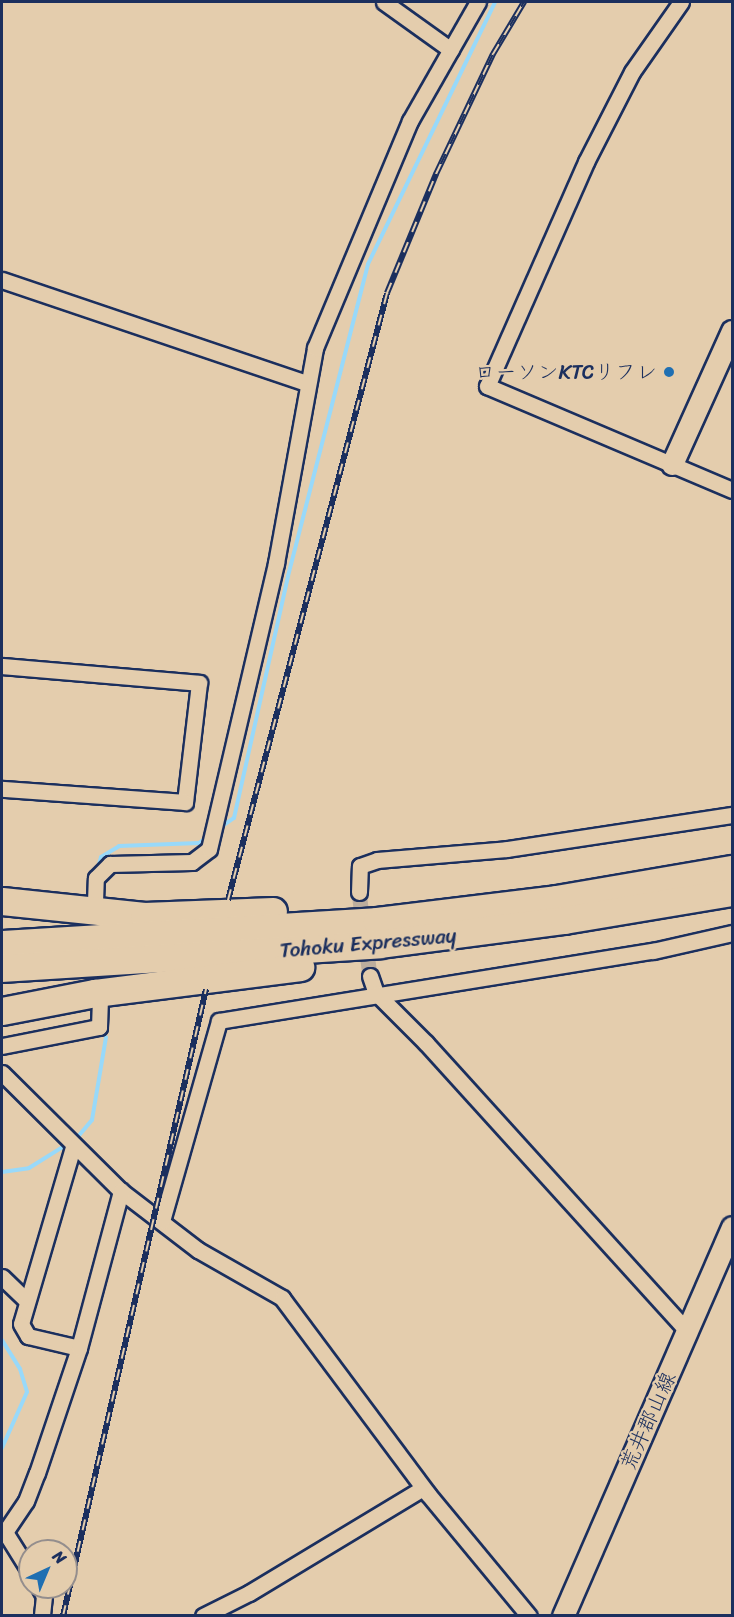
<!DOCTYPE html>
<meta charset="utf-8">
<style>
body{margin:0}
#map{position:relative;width:734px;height:1617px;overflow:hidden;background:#e4cdad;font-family:Sriracha,"Klee One",sans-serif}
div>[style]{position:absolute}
.stream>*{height:4px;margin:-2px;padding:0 2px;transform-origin:2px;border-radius:2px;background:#98d9fa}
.street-tunnel>*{height:15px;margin-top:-7.5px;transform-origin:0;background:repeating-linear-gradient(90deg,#bcad9d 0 15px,transparent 0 23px)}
.roads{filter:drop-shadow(2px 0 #1b2f5e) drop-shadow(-2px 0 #1b2f5e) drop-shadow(0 2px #1b2f5e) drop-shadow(0 -2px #1b2f5e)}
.street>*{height:15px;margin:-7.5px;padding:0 7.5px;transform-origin:7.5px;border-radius:7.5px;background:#e4cdad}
.secondary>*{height:21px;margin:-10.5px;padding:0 10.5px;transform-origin:10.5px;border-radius:10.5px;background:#e4cdad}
.highway>*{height:27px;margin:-13.5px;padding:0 13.5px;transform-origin:13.5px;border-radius:13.5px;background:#e4cdad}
.rail>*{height:6px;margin-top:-3px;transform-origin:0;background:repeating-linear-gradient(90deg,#e4cdad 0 11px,#1b2f5e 0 22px);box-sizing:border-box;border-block:2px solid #1b2f5e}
.dots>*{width:16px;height:16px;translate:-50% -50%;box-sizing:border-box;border:3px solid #e4cdad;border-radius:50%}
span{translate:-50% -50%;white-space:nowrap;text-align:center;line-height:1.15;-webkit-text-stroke:4.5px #e4cdad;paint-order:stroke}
.poi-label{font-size:21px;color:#1b2f5e}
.right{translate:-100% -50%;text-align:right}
.street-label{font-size:21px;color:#1b2f5e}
.frame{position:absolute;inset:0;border:3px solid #1b2f5e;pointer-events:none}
.north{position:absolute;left:18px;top:1539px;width:60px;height:60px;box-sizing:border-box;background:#e4cdad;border:2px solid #948e8d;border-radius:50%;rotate:44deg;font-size:16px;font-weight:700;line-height:24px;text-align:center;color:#1b2f5e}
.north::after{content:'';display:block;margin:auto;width:21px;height:27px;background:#1f6fb2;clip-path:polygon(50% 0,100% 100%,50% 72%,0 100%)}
</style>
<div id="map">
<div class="stream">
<i style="left:218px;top:829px;width:19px;rotate:-35deg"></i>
<i style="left:234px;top:818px;width:248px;rotate:-77.4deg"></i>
<i style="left:288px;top:576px;width:322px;rotate:-75.6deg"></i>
<i style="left:368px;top:264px;width:291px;rotate:-64.1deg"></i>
<i style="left:99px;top:864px;width:7px;rotate:-74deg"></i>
<i style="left:101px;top:857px;width:21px;rotate:-31deg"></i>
<i style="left:119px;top:846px;width:80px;rotate:-2.1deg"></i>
<i style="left:199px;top:843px;width:10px;rotate:-37deg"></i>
<i style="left:76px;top:1139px;width:25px;rotate:-50deg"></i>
<i style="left:92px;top:1120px;width:84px;rotate:-80.4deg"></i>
<i style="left:2px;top:1172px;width:27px;rotate:-8deg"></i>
<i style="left:29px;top:1168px;width:47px;rotate:-32deg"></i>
<i style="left:2px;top:1340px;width:34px;rotate:58deg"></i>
<i style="left:20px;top:1369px;width:24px;rotate:73deg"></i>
<i style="left:27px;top:1392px;width:61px;rotate:114.1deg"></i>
</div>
<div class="street-tunnel">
<i style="left:359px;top:892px;width:85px;rotate:82.5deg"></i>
</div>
<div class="roads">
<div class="street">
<i style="left:384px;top:2px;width:82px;rotate:35.6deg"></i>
<i style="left:681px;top:2px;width:85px;rotate:125deg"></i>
<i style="left:632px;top:72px;width:101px;rotate:117.1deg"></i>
<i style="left:586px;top:162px;width:245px;rotate:113.8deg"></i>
<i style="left:487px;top:386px;width:266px;rotate:23deg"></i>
<i style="left:2px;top:280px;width:322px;rotate:18.7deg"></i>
<i style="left:2px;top:666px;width:198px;rotate:4.9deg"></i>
<i style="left:199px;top:683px;width:120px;rotate:96.7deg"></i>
<i style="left:185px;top:802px;width:183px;rotate:-175.9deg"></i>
<i style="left:359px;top:892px;width:26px;rotate:-88deg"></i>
<i style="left:360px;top:866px;width:18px;rotate:-19deg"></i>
<i style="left:377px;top:860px;width:130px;rotate:-4.8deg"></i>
<i style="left:507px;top:849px;width:228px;rotate:-8.6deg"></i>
<i style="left:95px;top:902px;width:24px;rotate:-88deg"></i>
<i style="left:96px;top:878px;width:20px;rotate:-45deg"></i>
<i style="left:110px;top:864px;width:82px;rotate:-1.4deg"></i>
<i style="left:192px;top:862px;width:21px;rotate:-37deg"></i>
<i style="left:209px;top:849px;width:294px;rotate:-76.8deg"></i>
<i style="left:276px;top:563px;width:219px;rotate:-79.7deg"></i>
<i style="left:315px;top:348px;width:246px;rotate:-67.3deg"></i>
<i style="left:410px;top:121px;width:137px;rotate:-60.3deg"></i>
<i style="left:370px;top:976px;width:18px;rotate:71deg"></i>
<i style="left:376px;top:993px;width:71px;rotate:45deg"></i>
<i style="left:426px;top:1043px;width:389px;rotate:47.8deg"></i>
<i style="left:2px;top:1046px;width:99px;rotate:-11.1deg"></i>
<i style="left:99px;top:1027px;width:24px;rotate:-88deg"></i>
<i style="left:2px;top:1073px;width:168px;rotate:44.8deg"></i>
<i style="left:121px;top:1191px;width:97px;rotate:37.5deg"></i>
<i style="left:198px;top:1250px;width:97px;rotate:29.7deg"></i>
<i style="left:282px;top:1298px;width:244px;rotate:53.3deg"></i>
<i style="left:428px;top:1494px;width:158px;rotate:50.4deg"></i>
<i style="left:73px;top:1147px;width:184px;rotate:106.4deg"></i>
<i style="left:21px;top:1324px;width:14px;rotate:60deg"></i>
<i style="left:28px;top:1336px;width:52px;rotate:13.2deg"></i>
<i style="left:162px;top:1221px;width:208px;rotate:-74.1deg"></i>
<i style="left:219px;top:1021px;width:440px;rotate:-9.2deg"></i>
<i style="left:653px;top:951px;width:81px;rotate:-12.8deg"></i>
<i style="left:2px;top:1277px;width:33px;rotate:44deg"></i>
<i style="left:30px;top:1572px;width:47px;rotate:-122deg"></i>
<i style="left:5px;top:1532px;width:37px;rotate:-56deg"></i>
<i style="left:26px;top:1501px;width:30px;rotate:-69deg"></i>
<i style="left:37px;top:1473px;width:132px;rotate:-71.4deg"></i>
<i style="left:79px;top:1348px;width:163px;rotate:-75deg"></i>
<i style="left:39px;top:1587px;width:10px;rotate:61deg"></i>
<i style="left:44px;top:1596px;width:20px;rotate:96deg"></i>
<i style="left:203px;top:1616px;width:51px;rotate:-26.6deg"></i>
<i style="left:249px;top:1593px;width:203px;rotate:-31.1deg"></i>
</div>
<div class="secondary">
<i style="left:672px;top:464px;width:146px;rotate:-65.7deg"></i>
<i style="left:563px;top:1616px;width:424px;rotate:-66.5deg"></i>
</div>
<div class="highway">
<i style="left:2px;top:901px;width:143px;rotate:6deg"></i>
<i style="left:144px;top:916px;width:129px;rotate:-2.2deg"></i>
<i style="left:2px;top:944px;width:376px;rotate:-3.5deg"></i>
<i style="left:377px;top:921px;width:180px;rotate:-7deg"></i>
<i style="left:556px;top:899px;width:179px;rotate:-9.7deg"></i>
<i style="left:2px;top:968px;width:378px;rotate:-3.6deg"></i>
<i style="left:379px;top:944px;width:187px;rotate:-7.4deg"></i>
<i style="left:564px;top:920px;width:170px;rotate:-9.5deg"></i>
<i style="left:2px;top:1011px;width:95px;rotate:-11deg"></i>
<i style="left:95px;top:993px;width:207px;rotate:-7.2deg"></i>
</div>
</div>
<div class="rail">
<i style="left:228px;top:900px;width:627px;rotate:-75.32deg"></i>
<i style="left:387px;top:293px;width:129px;rotate:-67.6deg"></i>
<i style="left:436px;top:174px;width:133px;rotate:-64.6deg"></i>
<i style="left:493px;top:54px;width:61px;rotate:-59.2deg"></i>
<i style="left:63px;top:1616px;width:643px;rotate:-77.15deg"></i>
</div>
<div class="dots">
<i style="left:669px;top:372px;background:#1f6fb2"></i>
</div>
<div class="poi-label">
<span class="right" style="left:657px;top:372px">ローソンKTCリフレ</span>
</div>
<div class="street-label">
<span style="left:368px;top:943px;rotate:-5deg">Tohoku Expressway</span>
<span style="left:648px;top:1421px;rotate:-66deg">荒井郡山線</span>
</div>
<div class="frame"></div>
<div class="north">N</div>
</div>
